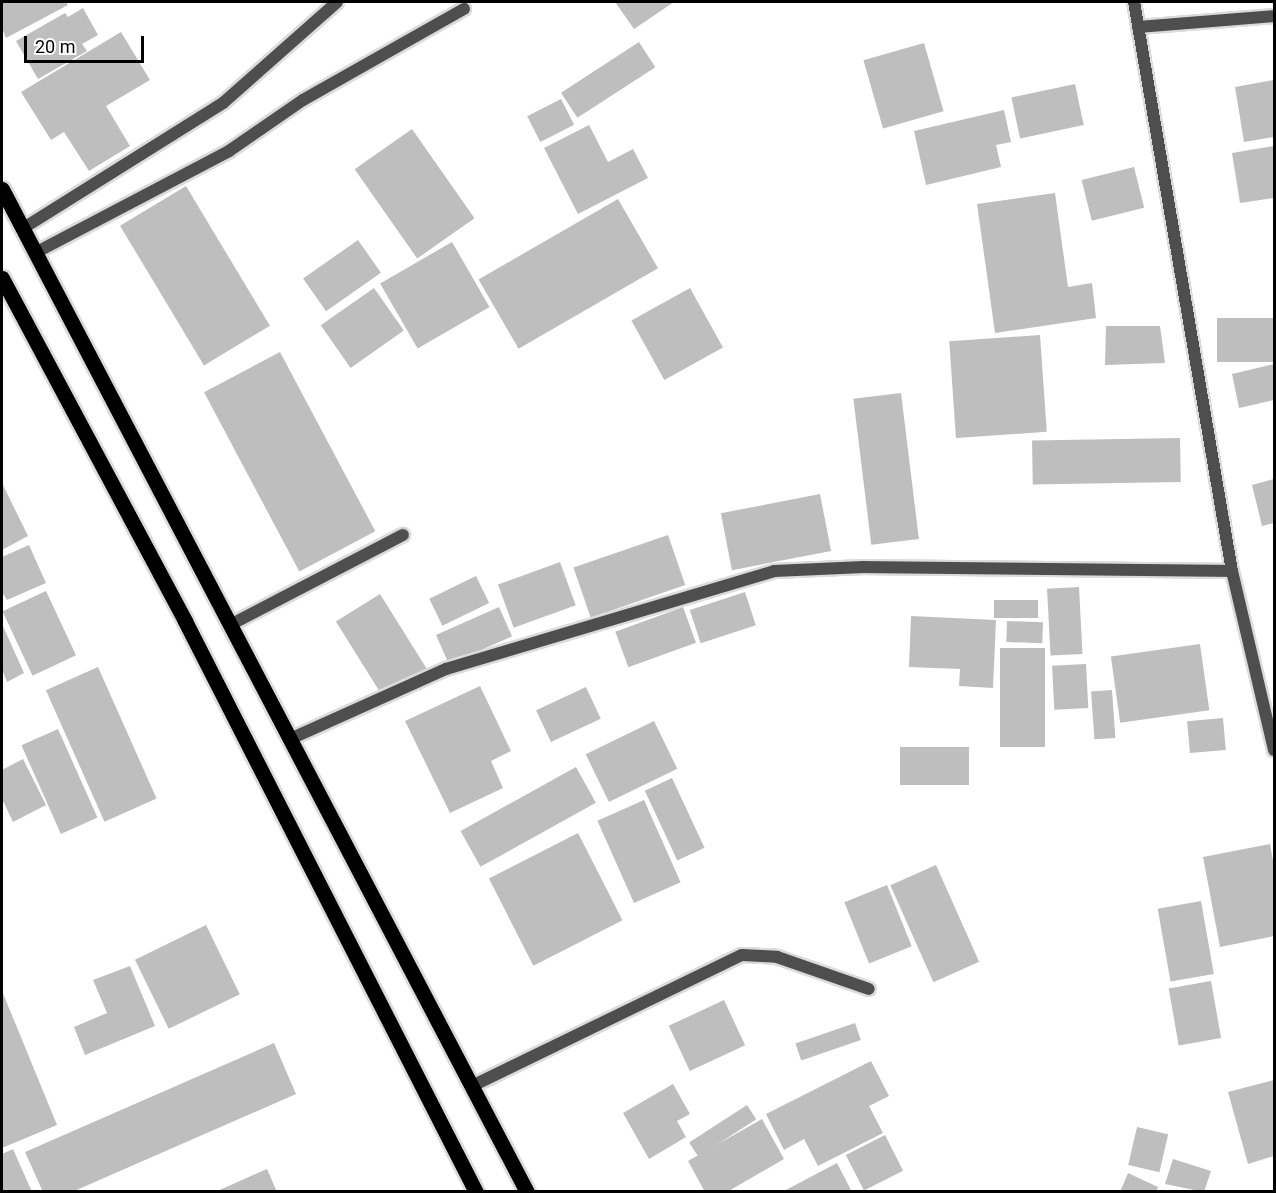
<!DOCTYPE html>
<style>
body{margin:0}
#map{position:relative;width:1276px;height:1193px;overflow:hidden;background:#fff;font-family:Roboto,sans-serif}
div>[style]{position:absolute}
.building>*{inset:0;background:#bebebe;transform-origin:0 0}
.roads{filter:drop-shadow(2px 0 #dbdbdb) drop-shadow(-2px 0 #dbdbdb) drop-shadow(0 2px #dbdbdb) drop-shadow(0 -2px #dbdbdb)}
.service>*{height:12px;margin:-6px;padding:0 6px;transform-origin:6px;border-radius:6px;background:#4e4e4e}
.minor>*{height:12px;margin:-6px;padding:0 6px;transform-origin:6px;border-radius:6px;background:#4e4e4e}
.primary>*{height:15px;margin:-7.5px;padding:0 7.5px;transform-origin:7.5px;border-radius:7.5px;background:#000}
span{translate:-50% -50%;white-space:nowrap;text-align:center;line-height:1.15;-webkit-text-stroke:5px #fff;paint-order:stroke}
.frame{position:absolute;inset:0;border:3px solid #000;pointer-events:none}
.scale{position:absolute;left:24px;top:36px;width:120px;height:27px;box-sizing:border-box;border:3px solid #000;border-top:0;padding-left:8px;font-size:18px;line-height:21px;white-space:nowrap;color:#000;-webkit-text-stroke:4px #fff;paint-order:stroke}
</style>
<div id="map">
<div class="building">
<i style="clip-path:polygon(2px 2px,66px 2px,68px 5px,6px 38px,2px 28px)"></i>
<i style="clip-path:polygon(615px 2px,674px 2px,634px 29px)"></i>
<i style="clip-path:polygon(83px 8px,98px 35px,82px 44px,87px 51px,38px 79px,16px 41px,65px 13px,68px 17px)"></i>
<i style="clip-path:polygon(121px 32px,150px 80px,106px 106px,130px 146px,89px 171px,64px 132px,51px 140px,21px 92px)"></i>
<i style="left:639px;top:42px;width:30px;height:93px;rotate:57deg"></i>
<i style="left:924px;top:43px;width:71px;height:63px;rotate:74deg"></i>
<i style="clip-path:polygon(1274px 80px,1274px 137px,1244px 142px,1235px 87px)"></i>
<i style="left:1075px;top:84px;width:42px;height:65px;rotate:78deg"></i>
<i style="left:561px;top:99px;width:29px;height:38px;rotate:63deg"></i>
<i style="clip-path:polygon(1004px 110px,1011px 142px,996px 145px,1001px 167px,926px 185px,914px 131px)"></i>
<i style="clip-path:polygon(589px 125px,608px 162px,633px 149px,648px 178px,578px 214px,544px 148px)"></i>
<i style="left:412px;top:129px;width:109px;height:70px;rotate:55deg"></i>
<i style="clip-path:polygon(1274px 146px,1274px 198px,1240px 203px,1232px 153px)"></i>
<i style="left:1134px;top:167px;width:42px;height:54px;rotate:76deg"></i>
<i style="left:186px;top:186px;width:163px;height:77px;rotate:59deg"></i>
<i style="clip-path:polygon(1055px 193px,1068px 287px,1092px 283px,1096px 318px,995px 333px,977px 204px)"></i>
<i style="left:618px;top:199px;width:80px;height:161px;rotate:60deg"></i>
<i style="left:358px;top:240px;width:40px;height:67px;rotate:55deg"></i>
<i style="left:452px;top:242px;width:75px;height:83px;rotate:60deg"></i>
<i style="left:374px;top:288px;width:52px;height:65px;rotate:55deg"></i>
<i style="left:690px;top:288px;width:68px;height:67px;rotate:61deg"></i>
<i style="left:1274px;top:318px;width:44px;height:57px;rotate:90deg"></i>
<i style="clip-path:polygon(1106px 326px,1160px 326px,1165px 363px,1105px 365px)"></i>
<i style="left:1040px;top:335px;width:97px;height:91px;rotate:86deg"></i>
<i style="left:280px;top:352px;width:203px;height:86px;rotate:62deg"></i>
<i style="clip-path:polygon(1274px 364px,1274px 400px,1239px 408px,1232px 374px)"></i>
<i style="left:901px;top:393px;width:147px;height:48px;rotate:83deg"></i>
<i style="left:1180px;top:438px;width:44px;height:148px;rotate:89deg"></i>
<i style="clip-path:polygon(1274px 479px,1274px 523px,1262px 526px,1252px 485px)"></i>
<i style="clip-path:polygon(2px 483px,28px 536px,2px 550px)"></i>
<i style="left:820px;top:494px;width:58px;height:101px;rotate:79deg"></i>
<i style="left:668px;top:535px;width:53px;height:100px;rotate:71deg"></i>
<i style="clip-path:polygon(29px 545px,46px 583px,7px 600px,2px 592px,2px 557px)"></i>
<i style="left:560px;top:562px;width:46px;height:66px;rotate:70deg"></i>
<i style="left:476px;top:576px;width:30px;height:52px;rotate:64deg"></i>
<i style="left:1079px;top:587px;width:67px;height:32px;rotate:87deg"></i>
<i style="left:46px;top:591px;width:71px;height:48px;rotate:65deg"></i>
<i style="left:745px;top:592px;width:35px;height:58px;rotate:72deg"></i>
<i style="left:380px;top:594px;width:89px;height:52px;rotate:58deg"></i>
<i style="left:994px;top:600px;width:44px;height:18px"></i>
<i style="left:499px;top:607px;width:32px;height:69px;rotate:66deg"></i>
<i style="left:683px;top:607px;width:38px;height:72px;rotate:70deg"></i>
<i style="clip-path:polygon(911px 616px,996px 620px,993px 688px,959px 686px,960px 669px,909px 667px)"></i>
<i style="left:1007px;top:621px;width:36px;height:21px;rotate:2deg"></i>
<i style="clip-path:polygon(2px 624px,24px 673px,7px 682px,2px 669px)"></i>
<i style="left:1200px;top:644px;width:67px;height:90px;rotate:82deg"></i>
<i style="left:1000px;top:648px;width:45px;height:99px"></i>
<i style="left:1086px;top:664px;width:44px;height:34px;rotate:87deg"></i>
<i style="left:98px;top:667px;width:144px;height:57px;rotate:66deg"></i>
<i style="clip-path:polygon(480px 686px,511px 751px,491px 761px,503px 788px,450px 813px,405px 721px)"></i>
<i style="left:586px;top:687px;width:35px;height:55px;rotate:65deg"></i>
<i style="left:1112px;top:690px;width:48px;height:21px;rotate:86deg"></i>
<i style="left:1223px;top:718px;width:32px;height:36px;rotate:85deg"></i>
<i style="left:654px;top:721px;width:53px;height:76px;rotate:64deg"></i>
<i style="left:58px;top:729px;width:97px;height:40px;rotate:66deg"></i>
<i style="left:969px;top:747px;width:38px;height:69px;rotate:90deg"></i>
<i style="clip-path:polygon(23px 759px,46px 805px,13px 822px,2px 799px,2px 770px)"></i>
<i style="left:576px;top:767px;width:41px;height:132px;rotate:61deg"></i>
<i style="left:672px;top:778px;width:77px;height:30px;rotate:65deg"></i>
<i style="left:644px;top:800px;width:90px;height:51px;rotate:66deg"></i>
<i style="left:578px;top:833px;width:98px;height:100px;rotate:63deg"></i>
<i style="clip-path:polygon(1270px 844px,1274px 867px,1274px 936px,1220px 947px,1203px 857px)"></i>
<i style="left:936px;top:865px;width:106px;height:50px;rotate:66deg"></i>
<i style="left:887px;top:885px;width:66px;height:46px;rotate:68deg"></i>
<i style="left:1201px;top:901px;width:74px;height:44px;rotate:80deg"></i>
<i style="left:206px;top:925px;width:77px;height:79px;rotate:64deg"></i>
<i style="clip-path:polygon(130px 966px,155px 1026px,85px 1055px,74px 1027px,107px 1013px,93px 980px)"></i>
<i style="left:1211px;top:981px;width:58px;height:43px;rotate:80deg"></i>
<i style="clip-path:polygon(2px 991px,57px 1125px,2px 1148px)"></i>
<i style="left:724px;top:1000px;width:50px;height:61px;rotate:65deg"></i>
<i style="left:855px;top:1023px;width:18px;height:63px;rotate:71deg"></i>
<i style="clip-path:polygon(274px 1043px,296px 1094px,72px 1192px,43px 1192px,25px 1152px)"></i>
<i style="clip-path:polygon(871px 1061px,889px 1096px,869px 1106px,883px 1133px,818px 1166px,804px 1139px,784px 1150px,766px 1114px)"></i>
<i style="clip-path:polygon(1274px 1080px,1274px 1156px,1248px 1164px,1228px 1092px)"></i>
<i style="clip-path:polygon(673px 1084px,690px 1114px,677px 1121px,686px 1137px,649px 1159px,623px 1113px)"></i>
<i style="left:747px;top:1105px;width:17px;height:69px;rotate:57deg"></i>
<i style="clip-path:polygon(762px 1119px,784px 1159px,727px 1192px,705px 1192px,688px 1161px)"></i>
<i style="left:1137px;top:1127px;width:32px;height:39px;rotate:13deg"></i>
<i style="left:885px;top:1135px;width:40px;height:44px;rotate:63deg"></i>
<i style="clip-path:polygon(13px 1149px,32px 1192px,2px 1192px,2px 1154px)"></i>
<i style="clip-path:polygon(1173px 1159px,1211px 1171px,1204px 1192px,1165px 1184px)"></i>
<i style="clip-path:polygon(837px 1163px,852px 1192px,782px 1192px)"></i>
<i style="clip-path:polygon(267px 1169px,277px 1192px,215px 1192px)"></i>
<i style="clip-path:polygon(1128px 1173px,1158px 1187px,1156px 1192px,1120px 1192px)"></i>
</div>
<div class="roads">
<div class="service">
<i style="left:35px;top:253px;width:219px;rotate:-27.7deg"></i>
<i style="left:229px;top:151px;width:90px;rotate:-34.6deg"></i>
<i style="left:303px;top:100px;width:185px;rotate:-29.5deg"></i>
</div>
<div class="minor">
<i style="left:1134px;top:2px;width:577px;rotate:80.23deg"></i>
<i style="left:1232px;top:571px;width:184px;rotate:76.8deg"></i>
<i style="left:1138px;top:27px;width:136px;rotate:-4.6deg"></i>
<i style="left:22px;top:229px;width:237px;rotate:-32.1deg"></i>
<i style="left:223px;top:103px;width:152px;rotate:-41.5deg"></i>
<i style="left:230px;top:625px;width:195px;rotate:-27.5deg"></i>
<i style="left:290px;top:739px;width:171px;rotate:-24.2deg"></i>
<i style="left:446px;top:669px;width:342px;rotate:-16.6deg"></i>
<i style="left:774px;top:571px;width:90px;rotate:-2.5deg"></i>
<i style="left:864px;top:567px;width:368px;rotate:0.6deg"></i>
<i style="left:472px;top:1086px;width:300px;rotate:-25.9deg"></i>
<i style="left:742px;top:955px;width:35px;rotate:3deg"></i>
<i style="left:777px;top:957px;width:97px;rotate:19.2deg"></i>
</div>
<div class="primary">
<i style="left:2px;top:189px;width:1132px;rotate:62.37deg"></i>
<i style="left:2px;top:278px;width:389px;rotate:61.9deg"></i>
<i style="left:185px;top:621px;width:641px;rotate:63deg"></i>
</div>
</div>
<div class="frame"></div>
<div class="scale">20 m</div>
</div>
